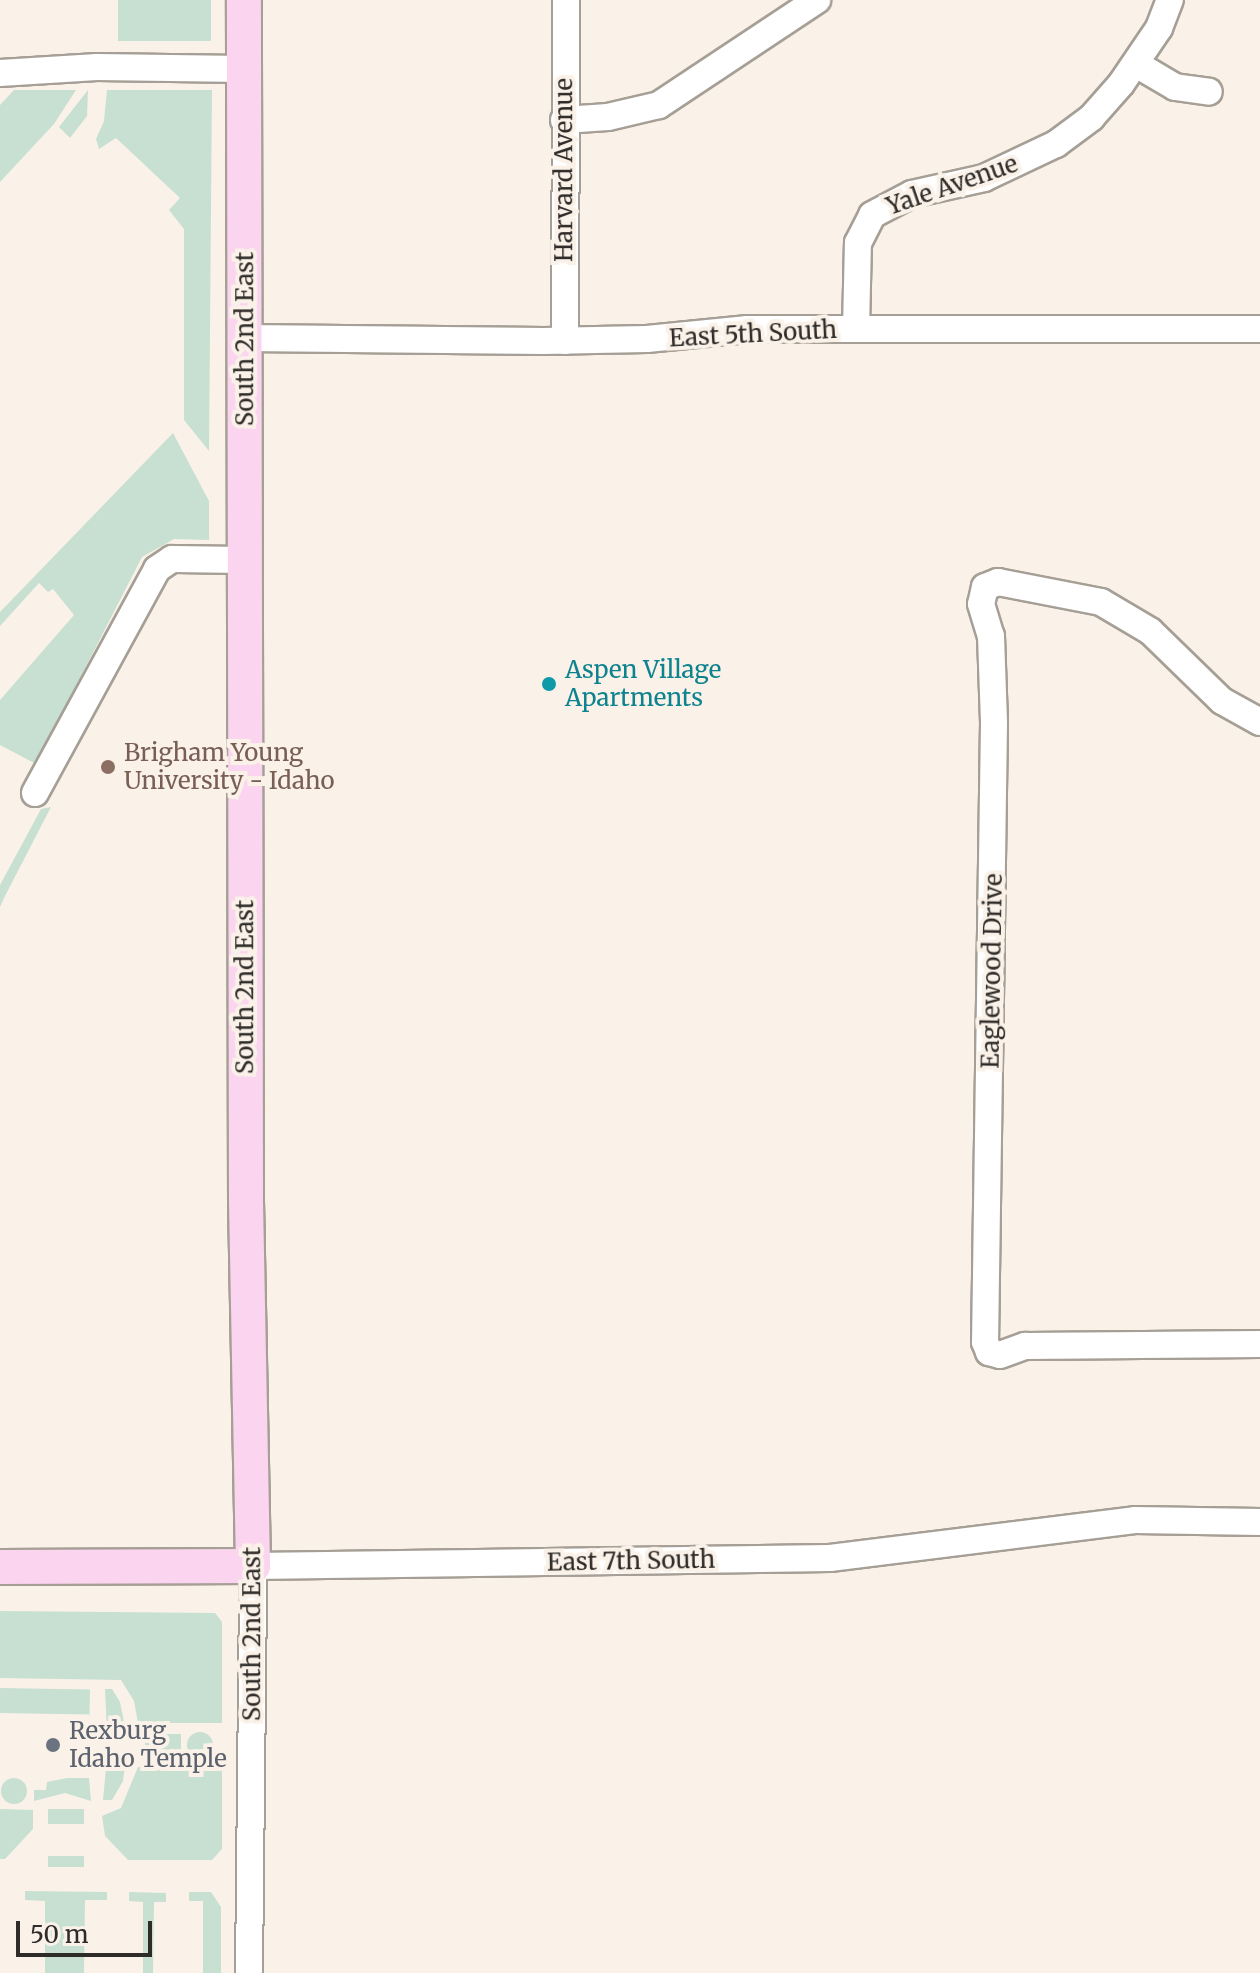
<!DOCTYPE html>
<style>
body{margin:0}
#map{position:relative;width:1260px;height:1973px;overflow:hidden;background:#faf2e9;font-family:Merriweather,serif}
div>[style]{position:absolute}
.green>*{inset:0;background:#c7e0d1;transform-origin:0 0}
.round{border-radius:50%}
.roads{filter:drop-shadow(2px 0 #a69f96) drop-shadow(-2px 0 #a69f96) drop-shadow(0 2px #a69f96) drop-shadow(0 -2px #a69f96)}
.minor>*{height:26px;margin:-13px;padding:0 13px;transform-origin:13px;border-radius:13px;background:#fff}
.major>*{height:34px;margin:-17px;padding:0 17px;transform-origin:17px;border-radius:17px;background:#fbd4ef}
.dots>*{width:22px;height:22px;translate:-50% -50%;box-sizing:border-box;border:4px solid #faf2e9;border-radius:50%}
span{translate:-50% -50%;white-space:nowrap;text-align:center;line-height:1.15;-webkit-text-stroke:8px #faf2e9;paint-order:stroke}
.street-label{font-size:24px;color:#2e2b28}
.culture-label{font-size:24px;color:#0d838f}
.left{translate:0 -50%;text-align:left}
.education-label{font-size:24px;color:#785e54}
.worship-label{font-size:24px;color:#5b616d}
.scale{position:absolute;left:16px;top:1921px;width:136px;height:36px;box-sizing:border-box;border:4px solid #2e2b28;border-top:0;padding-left:10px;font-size:24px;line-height:28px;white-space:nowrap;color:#2e2b28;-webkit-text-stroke:6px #faf2e9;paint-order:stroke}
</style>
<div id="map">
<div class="green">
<i style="left:118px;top:0;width:93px;height:41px"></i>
<i style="clip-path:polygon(14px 90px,76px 90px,54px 124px,0 182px,0 105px)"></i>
<i style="clip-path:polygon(88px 90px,87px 116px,70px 138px,59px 127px)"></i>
<i style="clip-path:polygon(107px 90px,212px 90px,209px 451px,184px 420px,184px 229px,169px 210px,180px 198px,116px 138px,99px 149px,96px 139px,104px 121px)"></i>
<i style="clip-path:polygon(173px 433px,209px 501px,209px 540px,174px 539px,142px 557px,36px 764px,0 745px,0 700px,74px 615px,53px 589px,48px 592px,39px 583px,0 626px,0 612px)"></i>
<i style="clip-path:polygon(51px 807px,5px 896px,0 907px,0 885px,41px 809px)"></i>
<i style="clip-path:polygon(0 1611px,215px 1613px,222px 1622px,222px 1723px,138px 1723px,134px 1701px,121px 1680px,0 1678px)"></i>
<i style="left:0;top:1688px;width:90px;height:25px;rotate:1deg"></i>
<i style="clip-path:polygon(105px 1689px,112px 1689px,120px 1702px,126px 1732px,107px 1732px)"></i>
<i class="round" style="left:187px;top:1732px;width:26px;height:26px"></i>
<i style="left:145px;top:1734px;width:36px;height:22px"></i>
<i style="clip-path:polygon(107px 1758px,126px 1758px,123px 1781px,112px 1800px,103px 1800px)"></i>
<i style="clip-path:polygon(138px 1767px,222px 1767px,222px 1849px,212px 1860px,128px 1860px,105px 1836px,102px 1816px,121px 1808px)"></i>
<i class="round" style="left:1px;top:1778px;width:26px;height:26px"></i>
<i style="clip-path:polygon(67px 1778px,89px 1778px,91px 1801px,65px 1793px,34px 1801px,34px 1790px,46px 1790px,47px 1782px)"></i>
<i style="clip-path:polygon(0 1809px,33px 1810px,33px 1829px,5px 1859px,0 1859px)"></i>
<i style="left:48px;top:1809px;width:36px;height:15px"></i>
<i style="left:48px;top:1856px;width:36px;height:11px"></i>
<i style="clip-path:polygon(25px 1891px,107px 1892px,107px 1900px,85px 1900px,84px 1973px,45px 1973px,45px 1901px,25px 1900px)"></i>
<i style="clip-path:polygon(129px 1892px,166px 1893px,166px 1902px,154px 1902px,153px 1973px,143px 1973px,143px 1902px,129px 1901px)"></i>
<i style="clip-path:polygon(189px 1892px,211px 1892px,221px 1907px,221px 1973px,203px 1973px,203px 1901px,189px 1901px)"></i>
</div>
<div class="roads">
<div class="minor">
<i style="left:1136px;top:64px;width:45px;rotate:30.5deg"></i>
<i style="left:1175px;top:87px;width:34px;rotate:8deg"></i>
<i style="left:0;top:73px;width:97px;rotate:-3.5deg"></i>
<i style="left:97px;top:67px;width:147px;rotate:0.8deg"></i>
<i style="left:564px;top:120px;width:44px;rotate:-3.9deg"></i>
<i style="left:608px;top:117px;width:52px;rotate:-13.2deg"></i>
<i style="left:659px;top:105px;width:190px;rotate:-33.6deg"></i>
<i style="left:856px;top:329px;width:86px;rotate:-88.7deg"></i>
<i style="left:858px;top:243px;width:31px;rotate:-63deg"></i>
<i style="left:872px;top:215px;width:45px;rotate:-27.7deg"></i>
<i style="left:912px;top:194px;width:74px;rotate:-12.5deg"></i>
<i style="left:984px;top:178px;width:80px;rotate:-25.3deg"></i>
<i style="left:1056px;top:144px;width:44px;rotate:-36.6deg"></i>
<i style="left:1091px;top:118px;width:45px;rotate:-48.6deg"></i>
<i style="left:1121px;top:84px;width:68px;rotate:-55.8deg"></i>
<i style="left:1159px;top:28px;width:30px;rotate:-69deg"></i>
<i style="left:246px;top:338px;width:298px;rotate:0.6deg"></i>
<i style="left:544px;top:341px;width:103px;rotate:-1.1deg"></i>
<i style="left:647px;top:339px;width:100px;rotate:-5.7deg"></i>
<i style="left:747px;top:329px;width:513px"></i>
<i style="left:565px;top:341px;width:341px;rotate:-89.8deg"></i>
<i style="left:1260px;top:722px;width:43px;rotate:-151.1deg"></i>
<i style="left:1222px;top:701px;width:100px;rotate:-135.8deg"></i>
<i style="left:1150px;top:631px;width:57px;rotate:-149.4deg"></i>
<i style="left:1101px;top:602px;width:105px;rotate:-169deg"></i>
<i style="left:998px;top:582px;width:14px;rotate:159deg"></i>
<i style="left:985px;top:587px;width:17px;rotate:103deg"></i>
<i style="left:981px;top:604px;width:34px;rotate:73deg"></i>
<i style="left:991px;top:636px;width:87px;rotate:88deg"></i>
<i style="left:994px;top:723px;width:619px;rotate:90.83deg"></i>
<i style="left:985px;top:1342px;width:11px;rotate:68deg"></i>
<i style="left:989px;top:1352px;width:11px;rotate:15deg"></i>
<i style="left:1000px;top:1355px;width:27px;rotate:-20deg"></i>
<i style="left:1025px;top:1346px;width:235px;rotate:-0.5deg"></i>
<i style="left:35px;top:793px;width:255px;rotate:-61.4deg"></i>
<i style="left:157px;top:569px;width:18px;rotate:-34deg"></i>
<i style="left:172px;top:559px;width:72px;rotate:0.8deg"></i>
<i style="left:249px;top:1973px;width:407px;rotate:-89.4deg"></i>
<i style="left:253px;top:1566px;width:577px;rotate:-0.79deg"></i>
<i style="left:830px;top:1558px;width:307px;rotate:-7.1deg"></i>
<i style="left:1135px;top:1520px;width:125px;rotate:0.9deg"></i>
</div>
<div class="major">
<i style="left:0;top:1567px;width:253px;rotate:-0.2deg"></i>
<i style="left:253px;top:1566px;width:365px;rotate:-91.1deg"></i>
<i style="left:246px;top:1201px;width:1201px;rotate:-90.1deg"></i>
</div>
</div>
<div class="dots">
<i style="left:549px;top:684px;background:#0f9aa8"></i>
<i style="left:108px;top:767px;background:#8d6e63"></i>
<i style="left:53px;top:1745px;background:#6b7280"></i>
</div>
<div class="street-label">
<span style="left:564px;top:170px;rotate:-90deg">Harvard Avenue</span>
<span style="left:952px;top:185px;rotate:-19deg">Yale Avenue</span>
<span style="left:753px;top:334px;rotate:-3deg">East 5th South</span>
<span style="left:245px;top:339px;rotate:-90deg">South 2nd East</span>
<span style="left:992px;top:971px;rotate:-89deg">Eaglewood Drive</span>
<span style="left:245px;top:987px;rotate:-90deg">South 2nd East</span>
<span style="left:631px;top:1561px;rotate:-1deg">East 7th South</span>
<span style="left:252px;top:1634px;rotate:-90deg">South 2nd East</span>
</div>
<div class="culture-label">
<span class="left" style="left:565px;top:684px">Aspen Village<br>Apartments</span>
</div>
<div class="education-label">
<span class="left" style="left:124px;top:767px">Brigham Young<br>University - Idaho</span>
</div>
<div class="worship-label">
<span class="left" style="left:69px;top:1745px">Rexburg<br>Idaho Temple</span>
</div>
<div class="scale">50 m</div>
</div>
